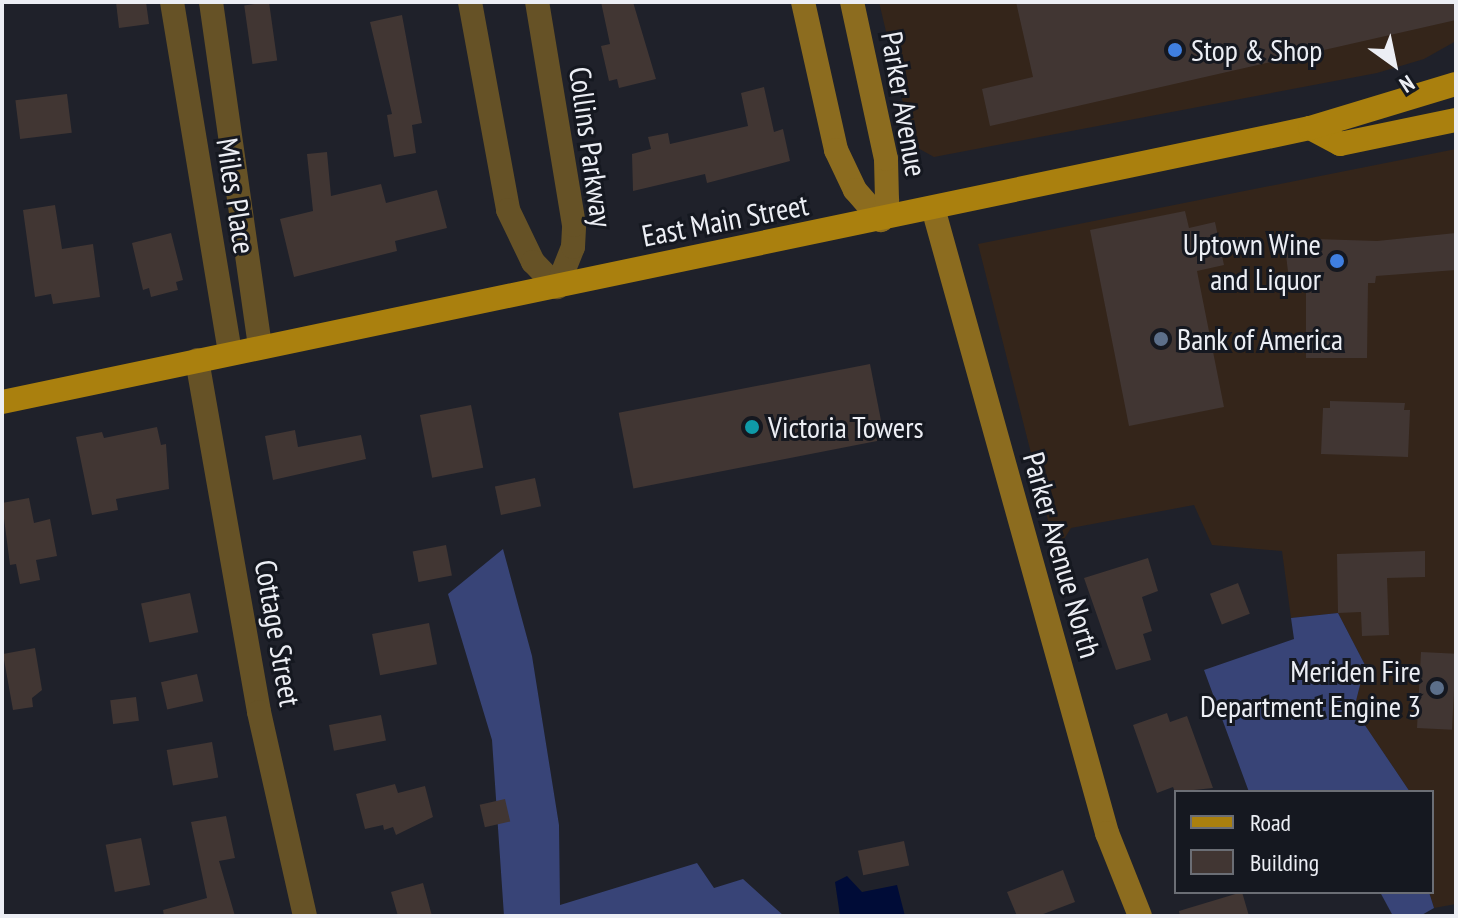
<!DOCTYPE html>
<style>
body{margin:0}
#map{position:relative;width:1458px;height:918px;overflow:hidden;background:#1f212a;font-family:"PT Sans Narrow",sans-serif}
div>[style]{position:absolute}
.commercial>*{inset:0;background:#34251a}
.forest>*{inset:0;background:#384477}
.water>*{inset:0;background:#000c37}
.building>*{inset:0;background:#413633;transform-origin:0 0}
.street>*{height:24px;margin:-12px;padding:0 12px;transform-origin:12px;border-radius:12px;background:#665226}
.secondary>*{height:24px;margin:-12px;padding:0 12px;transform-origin:12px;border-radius:12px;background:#8c6c1f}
.primary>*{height:24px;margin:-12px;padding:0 12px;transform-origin:12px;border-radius:12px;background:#aa800e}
.dots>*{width:22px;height:22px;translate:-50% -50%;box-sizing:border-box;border:4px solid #151820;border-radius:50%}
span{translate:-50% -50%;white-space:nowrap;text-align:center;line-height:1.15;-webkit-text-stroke:6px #151820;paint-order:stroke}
.poi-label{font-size:30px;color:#eceef4}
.left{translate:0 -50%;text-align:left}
.right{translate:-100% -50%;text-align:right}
.street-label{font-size:30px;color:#eceef4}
.frame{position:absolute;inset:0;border:4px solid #eceef4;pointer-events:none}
.legend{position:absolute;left:1174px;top:790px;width:260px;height:104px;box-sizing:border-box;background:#151820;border:2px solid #6b6e75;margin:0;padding:10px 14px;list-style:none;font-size:24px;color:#eceef4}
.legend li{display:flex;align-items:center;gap:16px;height:40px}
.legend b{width:40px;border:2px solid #6b6e75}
.north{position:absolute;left:1354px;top:24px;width:80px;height:80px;-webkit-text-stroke:6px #151820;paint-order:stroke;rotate:147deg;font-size:22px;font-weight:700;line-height:32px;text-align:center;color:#eceef4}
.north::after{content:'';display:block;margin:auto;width:28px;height:36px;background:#eceef4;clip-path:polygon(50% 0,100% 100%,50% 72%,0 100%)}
</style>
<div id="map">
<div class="commercial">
<i style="clip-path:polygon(879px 2px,1456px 2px,1456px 41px,1424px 59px,1377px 73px,934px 157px,916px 147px,911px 137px)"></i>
<i style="clip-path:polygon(1456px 149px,1456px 904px,1434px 908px,1429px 892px,1432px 792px,1410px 792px,1354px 709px,1365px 665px,1338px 613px,1291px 618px,1282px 551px,1212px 545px,1194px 505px,1071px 528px,1056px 552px,978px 244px)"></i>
</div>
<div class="forest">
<i style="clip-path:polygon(503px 549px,532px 656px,559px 825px,560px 905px,697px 863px,714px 888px,743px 879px,784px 916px,504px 916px,492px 740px,448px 594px)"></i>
<i style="clip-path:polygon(1338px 613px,1365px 665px,1354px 709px,1410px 792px,1249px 792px,1204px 670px,1294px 639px,1291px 618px)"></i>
<i style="clip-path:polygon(1380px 892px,1429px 892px,1434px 908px,1420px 916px,1393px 916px)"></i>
</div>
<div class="water">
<i style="clip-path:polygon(847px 876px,862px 892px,897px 885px,905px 916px,840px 916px,835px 882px)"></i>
</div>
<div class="building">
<i style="clip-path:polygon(116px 2px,146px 2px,149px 24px,119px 28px)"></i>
<i style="left:269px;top:2px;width:59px;height:25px;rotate:82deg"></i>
<i style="clip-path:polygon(601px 2px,633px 2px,656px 79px,619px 88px,617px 79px,609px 81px,601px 46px,610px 44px)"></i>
<i style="clip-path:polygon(1016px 2px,1456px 2px,1456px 20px,990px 126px,982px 89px,1033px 77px)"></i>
<i style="clip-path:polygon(402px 15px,422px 123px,412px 125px,416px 153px,394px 157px,387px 115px,392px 114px,370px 22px)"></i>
<i style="clip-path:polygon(764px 87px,774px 132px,783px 129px,790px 161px,707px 183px,705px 174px,633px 191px,632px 154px,651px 149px,648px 137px,668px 133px,670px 144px,748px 126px,741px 93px)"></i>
<i style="left:67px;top:94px;width:39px;height:52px;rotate:83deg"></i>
<i style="clip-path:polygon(327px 152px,331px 196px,381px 184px,386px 203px,437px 190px,447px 228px,395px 241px,397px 251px,294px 277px,280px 219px,313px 211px,307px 154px)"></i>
<i style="clip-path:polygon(55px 205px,62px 249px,93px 244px,100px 297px,53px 304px,51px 294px,35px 297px,23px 210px)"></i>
<i style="clip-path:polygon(1185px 211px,1189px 228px,1215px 222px,1224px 265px,1197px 271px,1224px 407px,1129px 426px,1090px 230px)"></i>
<i style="clip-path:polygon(171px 233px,183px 280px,176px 282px,178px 290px,151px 297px,149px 288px,143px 290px,132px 243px)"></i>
<i style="clip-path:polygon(1456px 233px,1456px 270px,1376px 276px,1375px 283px,1368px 283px,1367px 358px,1306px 358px,1306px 281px,1289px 280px,1284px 238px,1377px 241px)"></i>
<i style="left:870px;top:364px;width:77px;height:256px;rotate:79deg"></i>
<i style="clip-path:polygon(1330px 401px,1405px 403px,1404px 410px,1410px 410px,1408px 457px,1321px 454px,1323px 408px,1330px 408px)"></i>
<i style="left:471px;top:405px;width:64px;height:52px;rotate:79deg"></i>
<i style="clip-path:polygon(157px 427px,161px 445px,166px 444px,169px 489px,116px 499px,118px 510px,92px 515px,76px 437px,102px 432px,104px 438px)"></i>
<i style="clip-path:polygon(295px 430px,298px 447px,361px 435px,366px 459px,273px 480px,265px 436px)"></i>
<i style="left:535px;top:478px;width:29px;height:41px;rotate:78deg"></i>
<i style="clip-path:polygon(29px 498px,34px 523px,50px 519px,57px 556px,36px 560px,40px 580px,20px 584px,16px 564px,10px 565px,2px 503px)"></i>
<i style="left:446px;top:545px;width:31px;height:34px;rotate:79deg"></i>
<i style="clip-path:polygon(1425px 551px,1425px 577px,1387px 578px,1389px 635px,1362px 636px,1361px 612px,1338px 613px,1337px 554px)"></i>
<i style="clip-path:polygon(1148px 558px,1158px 591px,1142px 597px,1152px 631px,1143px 634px,1151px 660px,1116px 670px,1084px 578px)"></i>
<i style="left:1238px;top:583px;width:33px;height:30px;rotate:69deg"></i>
<i style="left:190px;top:593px;width:40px;height:50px;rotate:78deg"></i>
<i style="left:429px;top:623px;width:42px;height:58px;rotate:79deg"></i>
<i style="clip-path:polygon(35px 648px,42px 690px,32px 698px,33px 707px,13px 710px,3px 654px)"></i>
<i style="left:1421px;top:652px;width:35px;height:76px;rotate:3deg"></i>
<i style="left:197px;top:674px;width:28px;height:37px;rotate:77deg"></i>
<i style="left:136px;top:697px;width:24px;height:26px;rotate:83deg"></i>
<i style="clip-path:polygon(1167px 713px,1170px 722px,1187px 716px,1213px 788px,1175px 792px,1173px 787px,1157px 793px,1133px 725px)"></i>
<i style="left:381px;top:715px;width:26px;height:53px;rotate:79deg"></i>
<i style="left:212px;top:742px;width:36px;height:46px;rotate:80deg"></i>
<i style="clip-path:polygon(395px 784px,398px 793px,425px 786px,433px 817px,396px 835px,393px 827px,384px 830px,383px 825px,365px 829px,356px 794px)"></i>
<i style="left:505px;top:799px;width:23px;height:26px;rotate:77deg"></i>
<i style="clip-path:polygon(226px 816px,235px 858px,219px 861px,235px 916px,164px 916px,163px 910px,207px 898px,191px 822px)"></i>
<i style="left:141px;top:838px;width:48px;height:36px;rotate:79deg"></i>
<i style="left:904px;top:841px;width:25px;height:47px;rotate:78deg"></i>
<i style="clip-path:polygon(1063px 870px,1075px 902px,1038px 916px,1017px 916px,1007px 892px)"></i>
<i style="clip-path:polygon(423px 883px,432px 916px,398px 916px,391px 892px)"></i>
<i style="clip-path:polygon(1242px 892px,1249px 916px,1180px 916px,1179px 911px)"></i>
</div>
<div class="street">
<i style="left:172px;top:2px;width:356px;rotate:80.6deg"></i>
<i style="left:211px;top:2px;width:347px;rotate:81.9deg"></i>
<i style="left:470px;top:2px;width:211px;rotate:79.6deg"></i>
<i style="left:508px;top:210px;width:58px;rotate:64.3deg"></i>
<i style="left:533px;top:262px;width:35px;rotate:46deg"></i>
<i style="left:557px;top:287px;width:43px;rotate:-68.2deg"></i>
<i style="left:573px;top:247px;width:22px;rotate:-87deg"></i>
<i style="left:574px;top:225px;width:226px;rotate:-99.4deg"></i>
<i style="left:197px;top:360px;width:357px;rotate:80deg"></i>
<i style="left:259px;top:712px;width:209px;rotate:77.3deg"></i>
</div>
<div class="secondary">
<i style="left:803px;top:2px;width:152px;rotate:77.4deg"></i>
<i style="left:836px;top:150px;width:44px;rotate:64.6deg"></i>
<i style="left:855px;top:190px;width:40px;rotate:49deg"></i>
<i style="left:881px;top:220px;width:21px;rotate:-73deg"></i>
<i style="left:887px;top:200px;width:41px;rotate:-91.4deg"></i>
<i style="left:886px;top:159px;width:161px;rotate:-102.2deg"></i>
<i style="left:933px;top:208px;width:649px;rotate:74.44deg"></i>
<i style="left:1107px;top:833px;width:89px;rotate:68.3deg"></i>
</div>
<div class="primary">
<i style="left:1310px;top:128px;width:34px;rotate:28deg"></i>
<i style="left:1340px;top:144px;width:118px;rotate:-11.7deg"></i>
<i style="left:2px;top:402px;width:1336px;rotate:-11.83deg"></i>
<i style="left:1310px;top:128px;width:152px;rotate:-16.8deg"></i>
</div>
<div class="dots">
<i style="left:1175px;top:50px;background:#3f7fe0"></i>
<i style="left:1337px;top:261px;background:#3f7fe0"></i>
<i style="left:1161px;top:339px;background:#5c6f8a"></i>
<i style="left:752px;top:427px;background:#0f9aa8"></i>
<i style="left:1437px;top:688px;background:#5c6f8a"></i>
</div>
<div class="poi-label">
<span class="left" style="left:1191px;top:50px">Stop &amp; Shop</span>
<span class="right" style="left:1321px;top:261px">Uptown Wine<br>and Liquor</span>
<span class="left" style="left:1177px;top:339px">Bank of America</span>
<span class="left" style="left:768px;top:427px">Victoria Towers</span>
<span class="right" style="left:1421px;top:688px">Meriden Fire<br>Department Engine 3</span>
</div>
<div class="street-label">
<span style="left:904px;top:104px;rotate:80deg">Parker Avenue</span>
<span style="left:591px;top:147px;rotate:82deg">Collins Parkway</span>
<span style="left:236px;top:196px;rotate:81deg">Miles Place</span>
<span style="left:725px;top:220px;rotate:-11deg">East Main Street</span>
<span style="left:1062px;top:555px;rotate:74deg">Parker Avenue North</span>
<span style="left:278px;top:633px;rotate:80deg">Cottage Street</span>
</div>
<div class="frame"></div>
<ul class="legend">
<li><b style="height:10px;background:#aa800e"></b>Road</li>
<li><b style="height:22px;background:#413633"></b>Building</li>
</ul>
<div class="north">N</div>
</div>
